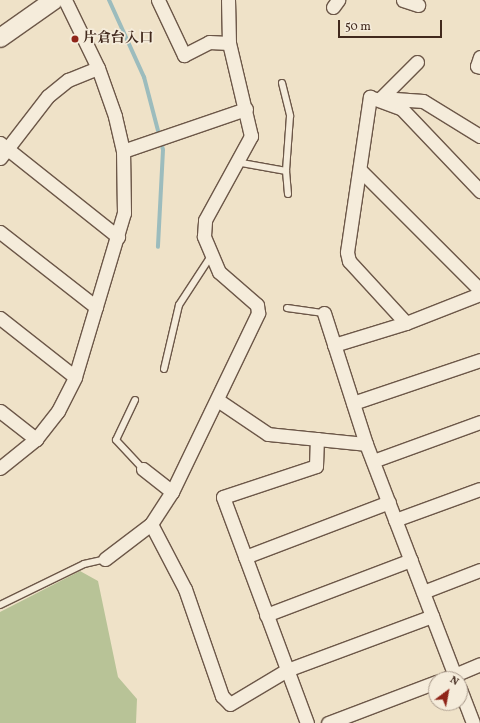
<!DOCTYPE html>
<meta charset="utf-8">
<style>
body{margin:0}
#map{position:relative;width:480px;height:723px;overflow:hidden;background:#efe2c8;font-family:Vollkorn,"Noto Serif JP",serif}
div>[style]{position:absolute}
.green>*{inset:0;background:#b8c397}
.stream>*{height:4px;margin:-2px;padding:0 2px;transform-origin:2px;border-radius:2px;background:#9cbcbd}
.roads{filter:drop-shadow(1px 0 #6c5748) drop-shadow(-1px 0 #6c5748) drop-shadow(0 1px #6c5748) drop-shadow(0 -1px #6c5748)}
.lane>*{height:6px;margin:-3px;padding:0 3px;transform-origin:3px;border-radius:3px;background:#f5ecdb}
.street>*{height:13px;margin:-6.5px;padding:0 6.5px;transform-origin:6.5px;border-radius:6.5px;background:#f5ecdb}
.secondary>*{height:18px;margin:-9px;padding:0 9px;transform-origin:9px;border-radius:9px;background:#f5ecdb}
.dots>*{width:11px;height:11px;translate:-50% -50%;box-sizing:border-box;border:2px solid #f5ecdb;border-radius:50%}
span{translate:-50% -50%;white-space:nowrap;text-align:center;line-height:1.15;-webkit-text-stroke:3.5px #f5ecdb;paint-order:stroke}
.poi-label{font-size:14px;color:#41291d;font-weight:700}
.left{translate:0 -50%;text-align:left}
.north{position:absolute;left:428px;top:671px;width:40px;height:40px;box-sizing:border-box;background:#f5ecdb;border:1px solid #ad9e8f;border-radius:50%;rotate:32deg;font-size:11px;font-weight:700;line-height:16px;text-align:center;color:#41291d}
.north::after{content:'';display:block;margin:auto;width:14px;height:18px;background:#8f2418;clip-path:polygon(50% 0,100% 100%,50% 72%,0 100%)}
.scale{position:absolute;left:338px;top:20px;width:104px;height:18px;box-sizing:border-box;border:2px solid #41291d;border-top:0;padding-left:5px;font-size:12px;line-height:14px;white-space:nowrap;color:#41291d;-webkit-text-stroke:3px #f5ecdb;paint-order:stroke}
</style>
<div id="map">
<div class="green">
<i style="clip-path:polygon(80px 571px,98px 581px,118px 677px,137px 699px,136px 723px,0 723px,0 612px)"></i>
</div>
<div class="stream">
<i style="left:109px;top:0;width:85px;rotate:65.6deg"></i>
<i style="left:144px;top:77px;width:75px;rotate:75.4deg"></i>
<i style="left:163px;top:150px;width:97px;rotate:93deg"></i>
</div>
<div class="roads">
<div class="lane">
<i style="left:282px;top:83px;width:34px;rotate:76deg"></i>
<i style="left:290px;top:116px;width:55px;rotate:94.2deg"></i>
<i style="left:236px;top:162px;width:51px;rotate:10.2deg"></i>
<i style="left:286px;top:171px;width:23px;rotate:85deg"></i>
<i style="left:287px;top:308px;width:37px;rotate:8deg"></i>
<i style="left:164px;top:369px;width:66px;rotate:-76.8deg"></i>
<i style="left:179px;top:305px;width:59px;rotate:-56.9deg"></i>
<i style="left:135px;top:400px;width:44px;rotate:115.4deg"></i>
<i style="left:116px;top:440px;width:40px;rotate:47deg"></i>
<i style="left:0;top:605px;width:93px;rotate:-26deg"></i>
<i style="left:84px;top:564px;width:22px;rotate:-13deg"></i>
</div>
<div class="street">
<i style="left:158px;top:0;width:61px;rotate:64.7deg"></i>
<i style="left:184px;top:55px;width:28px;rotate:-27deg"></i>
<i style="left:209px;top:42px;width:20px;rotate:3deg"></i>
<i style="left:403px;top:0;width:16px;rotate:18deg"></i>
<i style="left:333px;top:7px;width:9px;rotate:-54deg"></i>
<i style="left:480px;top:57px;width:9px;rotate:108deg"></i>
<i style="left:477px;top:66px;width:3px;rotate:18deg"></i>
<i style="left:417px;top:62px;width:51px;rotate:135deg"></i>
<i style="left:381px;top:98px;width:42px;rotate:4.1deg"></i>
<i style="left:423px;top:101px;width:67px;rotate:31.6deg"></i>
<i style="left:0;top:143px;width:151px;rotate:38.5deg"></i>
<i style="left:123px;top:151px;width:130px;rotate:-18.9deg"></i>
<i style="left:0;top:158px;width:78px;rotate:-52.3deg"></i>
<i style="left:48px;top:96px;width:26px;rotate:-39deg"></i>
<i style="left:68px;top:80px;width:32px;rotate:-22deg"></i>
<i style="left:360px;top:170px;width:170px;rotate:45deg"></i>
<i style="left:0;top:232px;width:122px;rotate:38deg"></i>
<i style="left:324px;top:313px;width:138px;rotate:72.2deg"></i>
<i style="left:366px;top:444px;width:252px;rotate:69deg"></i>
<i style="left:0;top:318px;width:95px;rotate:38.2deg"></i>
<i style="left:406px;top:323px;width:84px;rotate:-132.6deg"></i>
<i style="left:349px;top:261px;width:9px;rotate:-103deg"></i>
<i style="left:347px;top:252px;width:157px;rotate:-81.6deg"></i>
<i style="left:370px;top:97px;width:33px;rotate:20deg"></i>
<i style="left:401px;top:108px;width:115px;rotate:46.4deg"></i>
<i style="left:334px;top:345px;width:75px;rotate:-17deg"></i>
<i style="left:406px;top:323px;width:79px;rotate:-21.4deg"></i>
<i style="left:219px;top:401px;width:59px;rotate:34deg"></i>
<i style="left:268px;top:434px;width:49px;rotate:5.8deg"></i>
<i style="left:353px;top:403px;width:134px;rotate:-18.7deg"></i>
<i style="left:0;top:411px;width:46px;rotate:37.9deg"></i>
<i style="left:373px;top:461px;width:114px;rotate:-20deg"></i>
<i style="left:0;top:468px;width:46px;rotate:-38.9deg"></i>
<i style="left:36px;top:439px;width:36px;rotate:-52deg"></i>
<i style="left:58px;top:411px;width:38px;rotate:-63deg"></i>
<i style="left:75px;top:377px;width:171px;rotate:-73.4deg"></i>
<i style="left:124px;top:213px;width:62px;rotate:-90.9deg"></i>
<i style="left:123px;top:151px;width:36px;rotate:-103deg"></i>
<i style="left:115px;top:116px;width:51px;rotate:-109.5deg"></i>
<i style="left:98px;top:68px;width:76px;rotate:-115.9deg"></i>
<i style="left:143px;top:469px;width:37px;rotate:38deg"></i>
<i style="left:395px;top:520px;width:90px;rotate:-20deg"></i>
<i style="left:151px;top:524px;width:73px;rotate:62.4deg"></i>
<i style="left:185px;top:589px;width:113px;rotate:70.9deg"></i>
<i style="left:222px;top:696px;width:11px;rotate:45deg"></i>
<i style="left:230px;top:704px;width:66px;rotate:-30.8deg"></i>
<i style="left:287px;top:670px;width:155px;rotate:-20.4deg"></i>
<i style="left:245px;top:557px;width:154px;rotate:-20.9deg"></i>
<i style="left:105px;top:559px;width:58px;rotate:-37.3deg"></i>
<i style="left:151px;top:524px;width:38px;rotate:-57deg"></i>
<i style="left:172px;top:492px;width:199px;rotate:-64.3deg"></i>
<i style="left:258px;top:313px;width:8px;rotate:-97deg"></i>
<i style="left:257px;top:305px;width:50px;rotate:-139deg"></i>
<i style="left:219px;top:272px;width:39px;rotate:-113deg"></i>
<i style="left:204px;top:236px;width:16px;rotate:-86deg"></i>
<i style="left:205px;top:220px;width:96px;rotate:-61.3deg"></i>
<i style="left:251px;top:136px;width:96px;rotate:-103.3deg"></i>
<i style="left:229px;top:43px;width:43px;rotate:-91.3deg"></i>
<i style="left:423px;top:592px;width:61px;rotate:-21.1deg"></i>
<i style="left:266px;top:615px;width:155px;rotate:-20.8deg"></i>
<i style="left:445px;top:679px;width:38px;rotate:-23deg"></i>
<i style="left:460px;top:689px;width:36px;rotate:69deg"></i>
<i style="left:307px;top:723px;width:241px;rotate:-110.4deg"></i>
<i style="left:223px;top:497px;width:98px;rotate:-18.4deg"></i>
<i style="left:316px;top:466px;width:27px;rotate:-88deg"></i>
<i style="left:317px;top:439px;width:49px;rotate:5.8deg"></i>
<i style="left:328px;top:723px;width:116px;rotate:-20.8deg"></i>
</div>
<div class="secondary">
<i style="left:0;top:38px;width:66px;rotate:-35.1deg"></i>
</div>
</div>
<div class="dots">
<i style="left:75px;top:39px;background:#8f2418"></i>
</div>
<div class="poi-label">
<span class="left" style="left:83px;top:39px">片倉台入口</span>
</div>
<div class="north">N</div>
<div class="scale">50 m</div>
</div>
